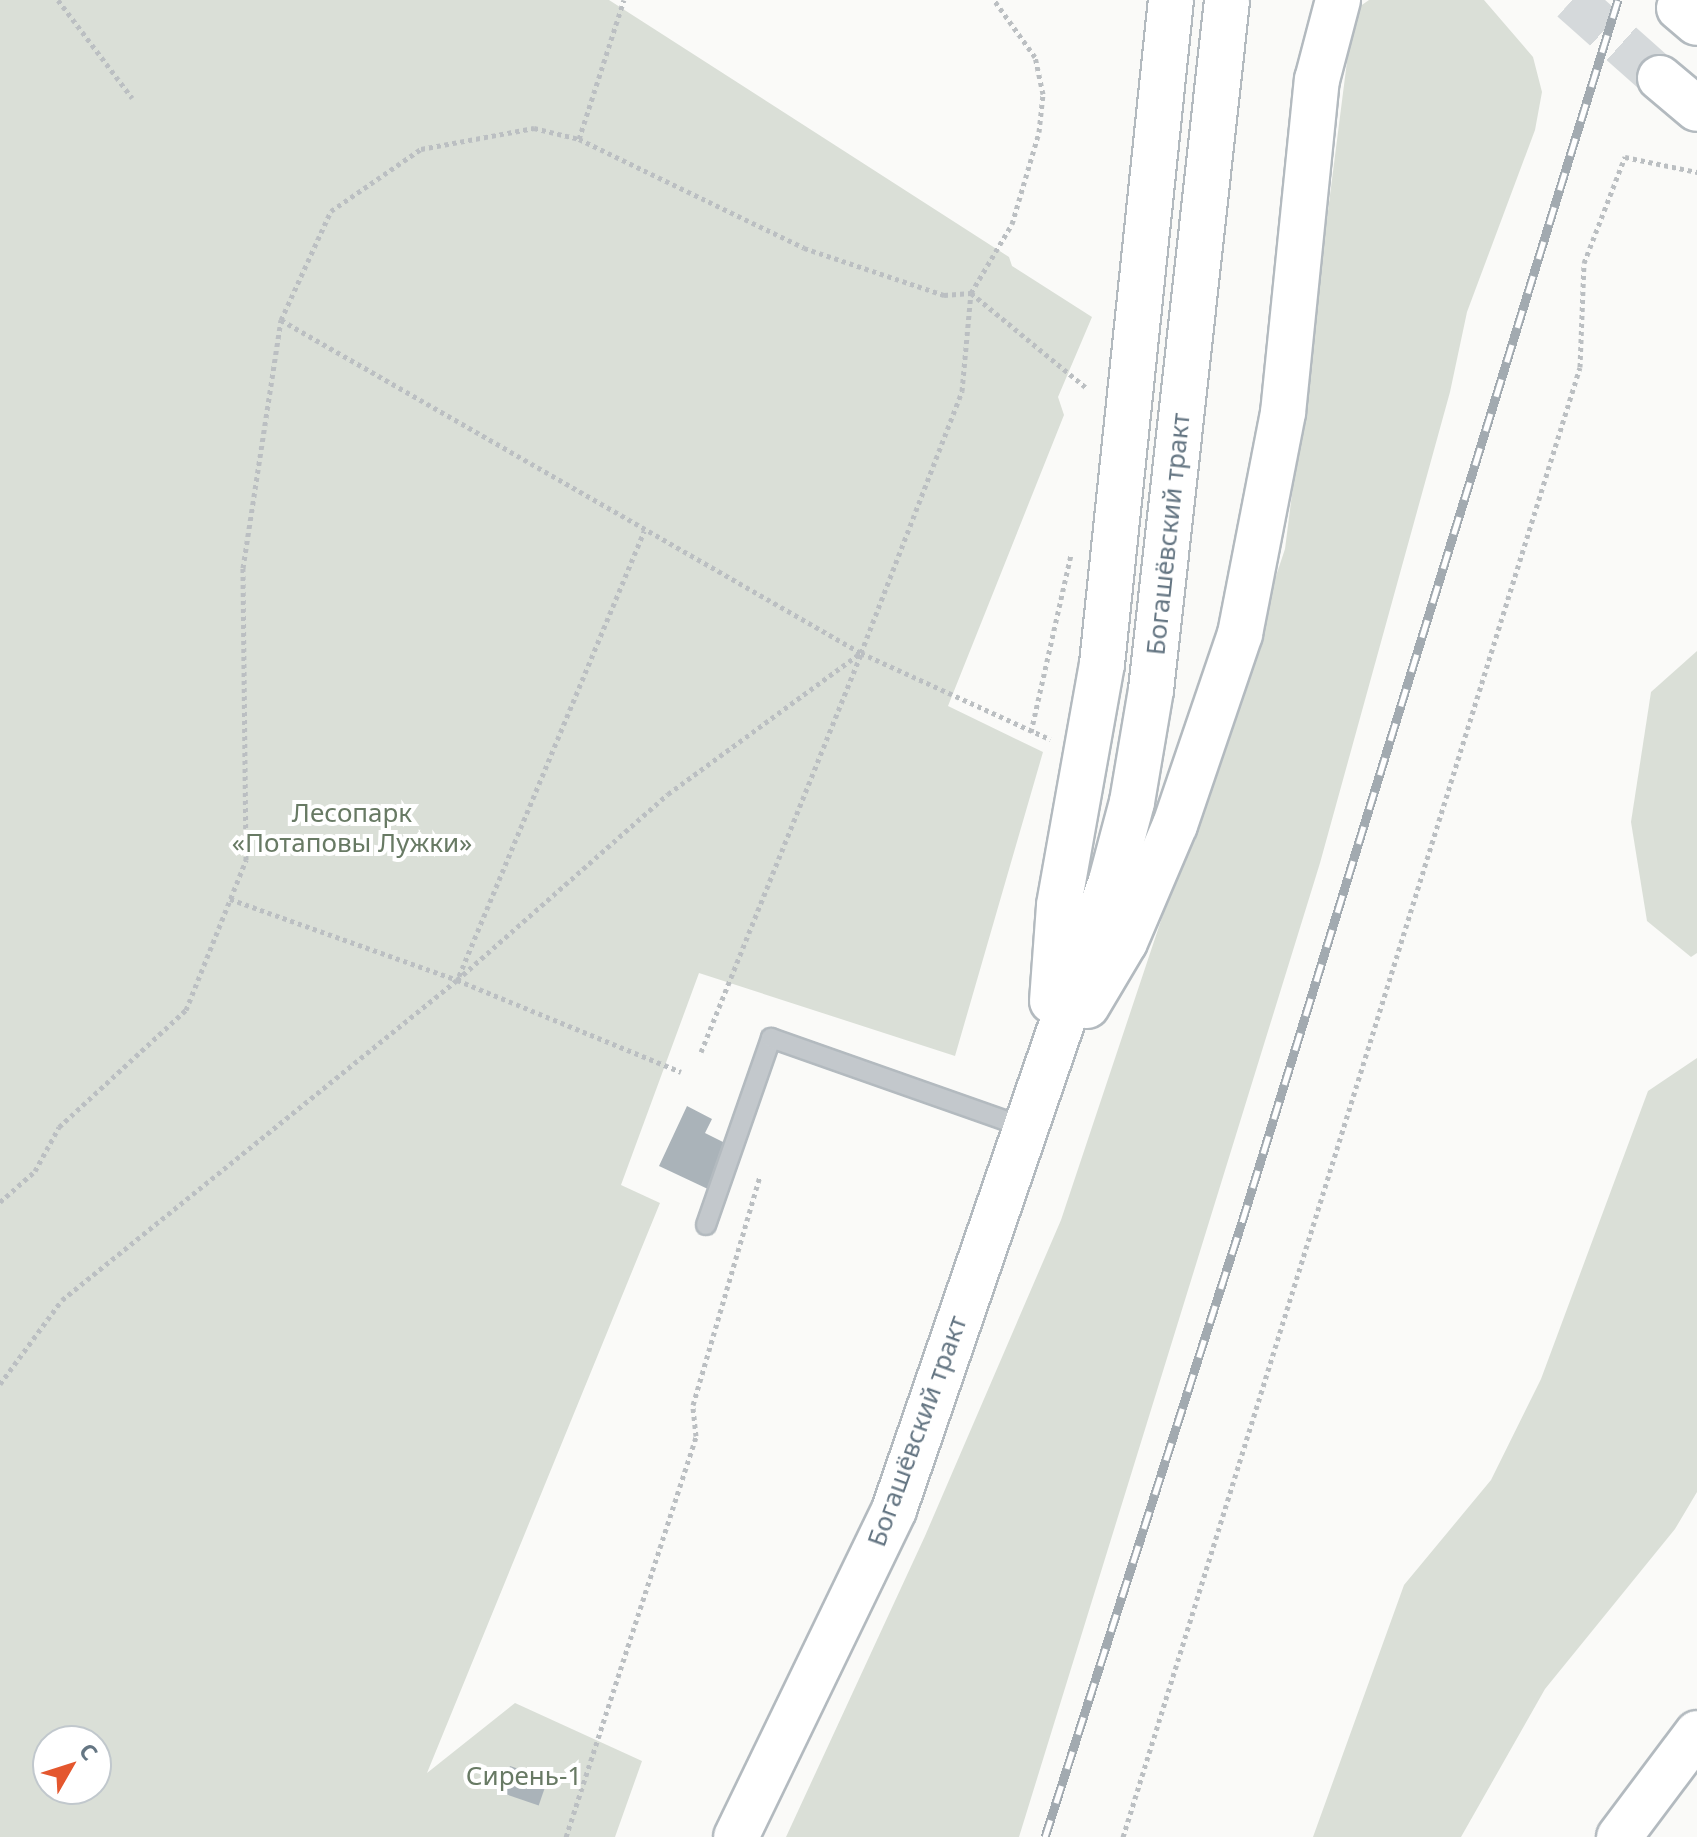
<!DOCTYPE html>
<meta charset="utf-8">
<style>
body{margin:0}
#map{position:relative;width:1697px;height:1837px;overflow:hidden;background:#fafaf8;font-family:"Noto Sans",sans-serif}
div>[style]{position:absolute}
.green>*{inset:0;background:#dadfd7}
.building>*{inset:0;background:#aab3b9;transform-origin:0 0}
.primary-tunnel>*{height:44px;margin-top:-22px;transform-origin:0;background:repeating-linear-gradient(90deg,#d5d9db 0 44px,transparent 0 66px)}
.path>*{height:5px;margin-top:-2.5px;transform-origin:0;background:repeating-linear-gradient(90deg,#bbbfc2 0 4px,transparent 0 8px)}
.roads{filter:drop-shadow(2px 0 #b3babf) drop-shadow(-2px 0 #b3babf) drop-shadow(0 2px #b3babf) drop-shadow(0 -2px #b3babf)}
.lane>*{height:18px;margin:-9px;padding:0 9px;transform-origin:9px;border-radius:9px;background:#c3c8cc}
.secondary>*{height:44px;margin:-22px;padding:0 22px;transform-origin:22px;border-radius:22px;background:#fff}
.primary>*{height:44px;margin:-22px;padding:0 22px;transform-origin:22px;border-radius:22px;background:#fff}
.rail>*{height:9px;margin-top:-4.5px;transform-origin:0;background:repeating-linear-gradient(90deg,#fff 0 18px,#a2aab0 0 36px);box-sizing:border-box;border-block:2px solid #a2aab0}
span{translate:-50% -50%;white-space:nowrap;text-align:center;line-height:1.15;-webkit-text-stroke:8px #fff;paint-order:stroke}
.street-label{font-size:26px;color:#657683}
.park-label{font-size:26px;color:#687a64}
.north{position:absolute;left:32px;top:1725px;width:80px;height:80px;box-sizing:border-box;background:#fff;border:2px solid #c1c8cd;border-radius:50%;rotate:51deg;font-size:22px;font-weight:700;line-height:32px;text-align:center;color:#657683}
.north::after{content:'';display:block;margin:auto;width:28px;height:36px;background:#e4572e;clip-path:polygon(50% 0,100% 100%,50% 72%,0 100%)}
</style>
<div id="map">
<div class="green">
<i style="clip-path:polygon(evenodd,0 0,609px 0,1009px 257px,1012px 266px,1092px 317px,1058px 397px,1064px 415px,948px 706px,1043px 752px,955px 1056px,699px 973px,621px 1185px,660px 1203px,427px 1773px,515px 1703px,642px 1761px,615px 1837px,0 1837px,0 0,48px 1741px,96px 1741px,96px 1789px,48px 1789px,48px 1741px)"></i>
<i style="clip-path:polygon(1369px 0,1484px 0,1533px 57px,1542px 92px,1535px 130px,1467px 312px,1450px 392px,1320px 863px,1019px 1837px,786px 1837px,925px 1536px,1061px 1220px,1285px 549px,1351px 30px,1359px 7px)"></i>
<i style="clip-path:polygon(1697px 651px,1697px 953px,1691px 957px,1647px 921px,1631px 822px,1651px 692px)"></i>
<i style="clip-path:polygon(1697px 1058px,1697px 1492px,1675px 1529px,1545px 1689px,1461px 1837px,1313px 1837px,1404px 1585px,1491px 1480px,1541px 1379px,1648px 1091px)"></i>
</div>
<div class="building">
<i style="clip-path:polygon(687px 1106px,712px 1119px,705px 1133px,731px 1146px,710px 1190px,659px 1166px)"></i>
<i style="left:510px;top:1766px;width:40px;height:28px;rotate:19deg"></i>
</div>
<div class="primary-tunnel">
<i style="left:1572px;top:0;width:118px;rotate:41.6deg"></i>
</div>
<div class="path">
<i style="left:58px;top:0;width:123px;rotate:52.9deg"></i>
<i style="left:579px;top:139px;width:146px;rotate:-72.1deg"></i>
<i style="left:281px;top:320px;width:669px;rotate:29.86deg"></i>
<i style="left:861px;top:653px;width:208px;rotate:24.5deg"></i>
<i style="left:1031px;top:732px;width:182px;rotate:-77.3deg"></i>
<i style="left:230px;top:899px;width:241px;rotate:19.6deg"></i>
<i style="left:457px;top:980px;width:242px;rotate:22.3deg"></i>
<i style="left:459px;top:976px;width:482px;rotate:-67.4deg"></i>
<i style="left:701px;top:1052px;width:429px;rotate:-68.1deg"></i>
<i style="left:0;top:1202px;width:47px;rotate:-41.5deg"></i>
<i style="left:35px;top:1171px;width:50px;rotate:-61.4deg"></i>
<i style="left:59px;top:1127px;width:173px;rotate:-42.7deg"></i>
<i style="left:186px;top:1010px;width:162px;rotate:-68.2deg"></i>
<i style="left:246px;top:860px;width:292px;rotate:-90.6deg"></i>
<i style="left:243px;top:568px;width:251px;rotate:-81.3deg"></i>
<i style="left:281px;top:320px;width:120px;rotate:-65.4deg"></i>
<i style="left:331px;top:211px;width:109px;rotate:-34.6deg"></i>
<i style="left:421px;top:149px;width:115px;rotate:-10.5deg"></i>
<i style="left:534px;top:128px;width:46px;rotate:13.7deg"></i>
<i style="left:579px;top:139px;width:250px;rotate:25.8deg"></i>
<i style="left:804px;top:248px;width:148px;rotate:18.6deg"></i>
<i style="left:944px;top:295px;width:27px;rotate:-4deg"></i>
<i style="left:971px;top:293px;width:151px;rotate:39.4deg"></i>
<i style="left:0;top:1384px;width:104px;rotate:-53.6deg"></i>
<i style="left:62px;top:1300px;width:508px;rotate:-39.01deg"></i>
<i style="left:457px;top:980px;width:281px;rotate:-41.4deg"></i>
<i style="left:668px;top:794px;width:239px;rotate:-36.2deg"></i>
<i style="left:861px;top:653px;width:281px;rotate:-68.9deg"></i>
<i style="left:962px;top:391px;width:98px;rotate:-84.8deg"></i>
<i style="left:971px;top:293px;width:80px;rotate:-59.3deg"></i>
<i style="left:1012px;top:224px;width:96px;rotate:-73.6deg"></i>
<i style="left:1039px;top:132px;width:38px;rotate:-84deg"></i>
<i style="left:1043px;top:94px;width:38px;rotate:-102deg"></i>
<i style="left:1035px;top:57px;width:70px;rotate:-125.7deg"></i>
<i style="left:566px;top:1837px;width:422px;rotate:-72deg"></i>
<i style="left:696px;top:1436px;width:31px;rotate:-96deg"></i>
<i style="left:693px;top:1405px;width:239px;rotate:-73.7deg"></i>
<i style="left:1123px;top:1837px;width:1539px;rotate:-72.73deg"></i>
<i style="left:1580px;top:367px;width:104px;rotate:-87.8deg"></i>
<i style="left:1584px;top:263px;width:114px;rotate:-68.9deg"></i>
<i style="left:1625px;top:157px;width:74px;rotate:11.8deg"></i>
</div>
<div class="roads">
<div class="lane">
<i style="left:706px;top:1225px;width:198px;rotate:-70.8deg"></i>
<i style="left:771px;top:1038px;width:268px;rotate:19.4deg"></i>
</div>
<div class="secondary">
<i style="left:1619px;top:1837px;width:130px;rotate:-53.1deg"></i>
</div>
<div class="primary">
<i style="left:1679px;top:8px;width:23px;rotate:40deg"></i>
<i style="left:1660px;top:78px;width:48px;rotate:40deg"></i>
<i style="left:1052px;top:1001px;width:96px;rotate:-85.8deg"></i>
<i style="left:1059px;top:905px;width:245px;rotate:-79.9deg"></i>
<i style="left:1102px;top:664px;width:668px;rotate:-84.07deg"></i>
<i style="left:1087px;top:1006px;width:74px;rotate:-59.3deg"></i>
<i style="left:1125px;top:942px;width:127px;rotate:-66.9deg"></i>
<i style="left:1175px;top:825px;width:202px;rotate:-71.2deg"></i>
<i style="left:1240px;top:634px;width:225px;rotate:-79deg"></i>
<i style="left:1283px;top:413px;width:335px;rotate:-84.2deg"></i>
<i style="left:1317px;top:80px;width:83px;rotate:-75.3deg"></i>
<i style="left:736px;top:1837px;width:363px;rotate:-64.2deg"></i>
<i style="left:894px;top:1510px;width:665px;rotate:-70.97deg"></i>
<i style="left:1111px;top:881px;width:82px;rotate:-75.1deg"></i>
<i style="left:1132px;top:802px;width:114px;rotate:-80.4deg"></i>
<i style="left:1151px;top:690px;width:694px;rotate:-83.71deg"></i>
</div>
</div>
<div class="rail">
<i style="left:1045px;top:1837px;width:646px;rotate:-72.24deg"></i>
<i style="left:1242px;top:1222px;width:1279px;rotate:-72.9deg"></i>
</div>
<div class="street-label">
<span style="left:1168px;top:534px;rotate:-84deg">Богашёвский тракт</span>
<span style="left:917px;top:1431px;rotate:-70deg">Богашёвский тракт</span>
</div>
<div class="park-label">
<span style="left:352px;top:828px">Лесопарк<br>«Потаповы Лужки»</span>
<span style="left:524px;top:1776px">Сирень-1</span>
</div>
<div class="north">С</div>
</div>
